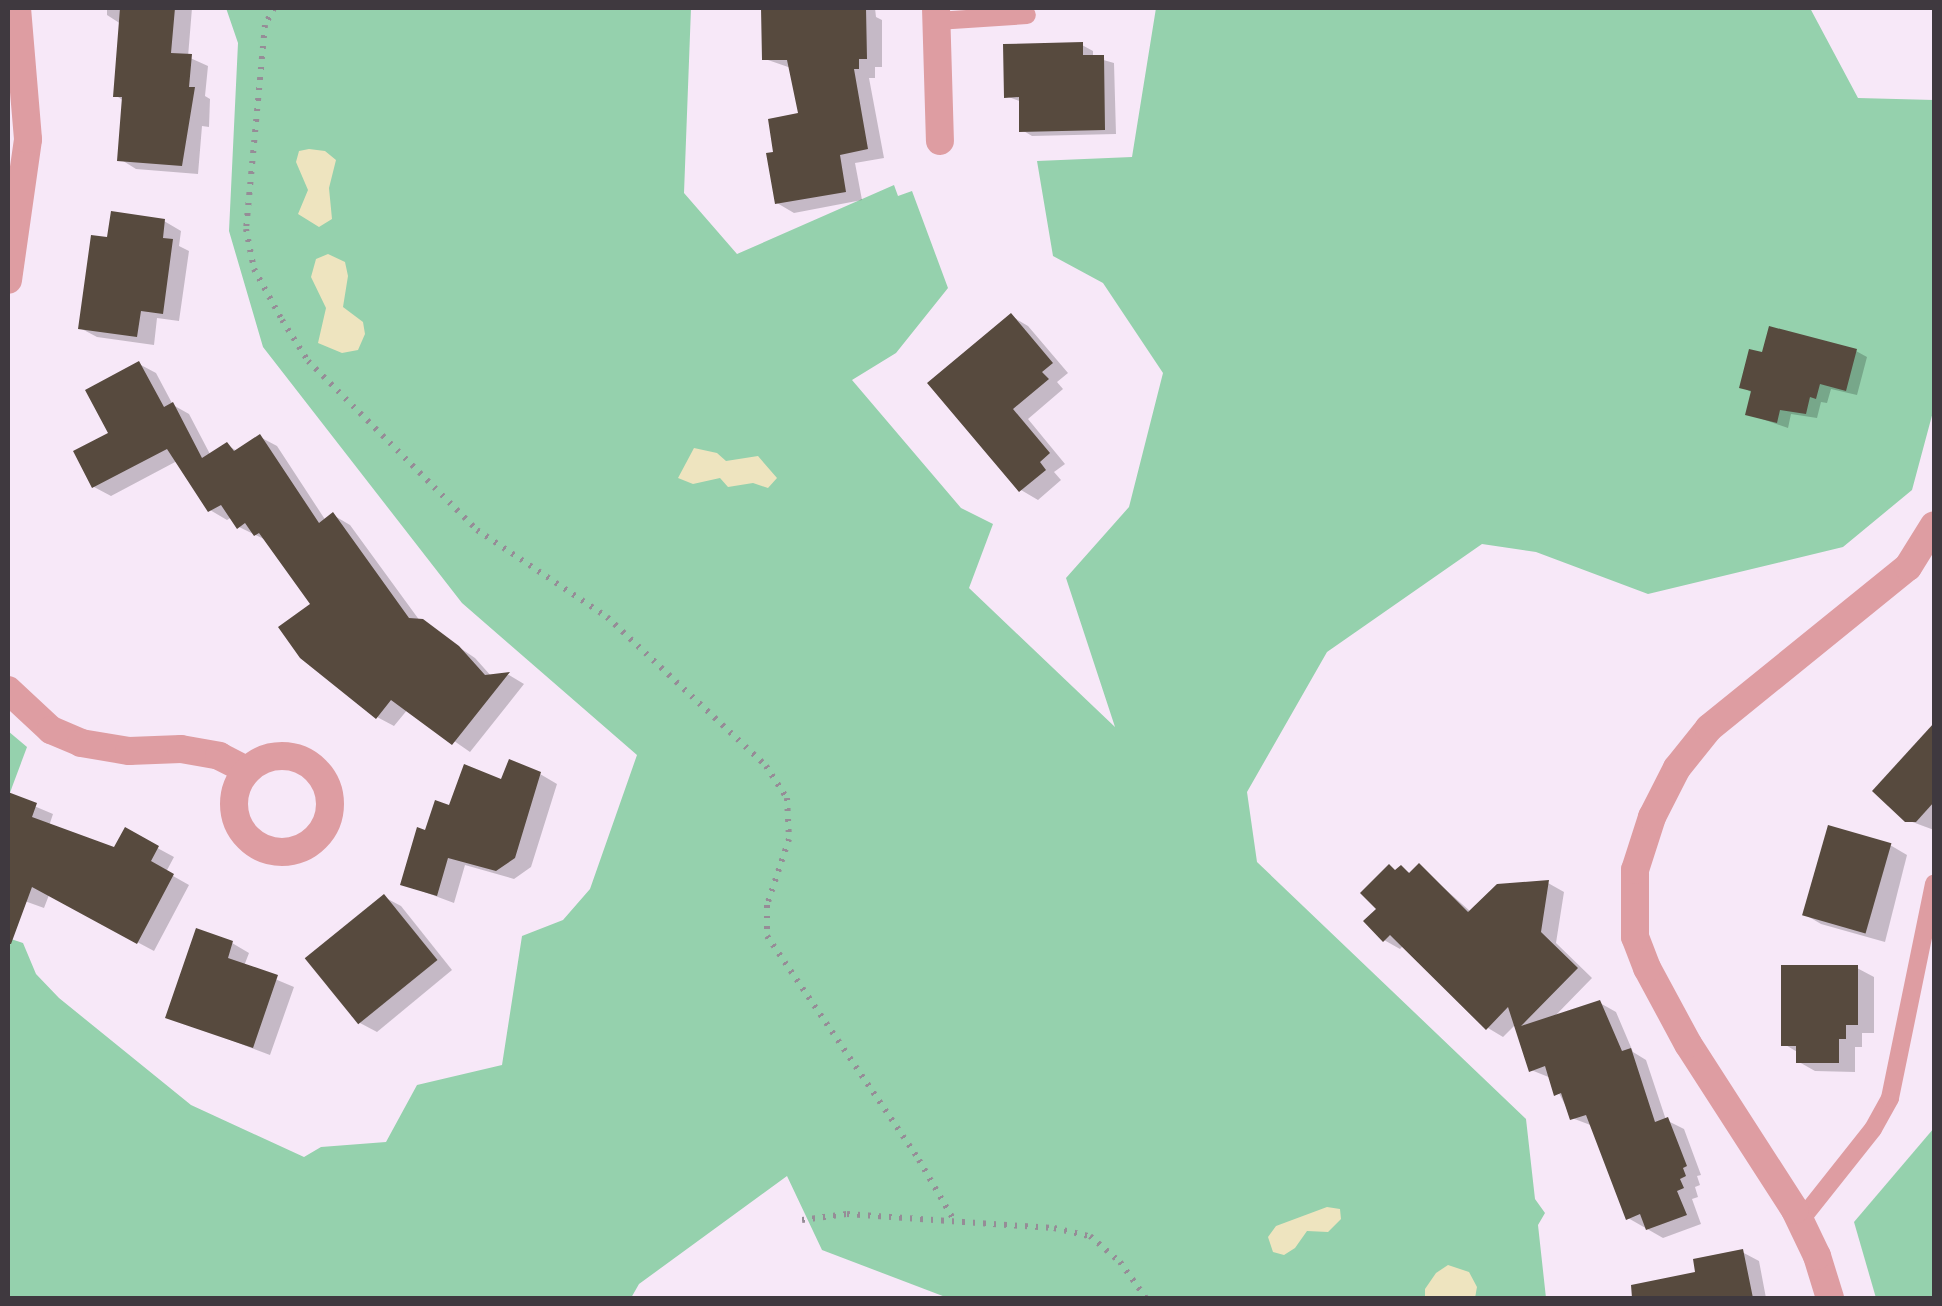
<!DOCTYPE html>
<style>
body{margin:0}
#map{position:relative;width:1942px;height:1306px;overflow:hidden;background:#f7e8f8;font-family:Manrope,sans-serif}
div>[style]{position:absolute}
.green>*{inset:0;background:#95d1ad}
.sand>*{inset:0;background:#eee4bf}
.shadow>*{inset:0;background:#0003}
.building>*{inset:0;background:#574a3e;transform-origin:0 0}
.path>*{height:6px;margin-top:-3px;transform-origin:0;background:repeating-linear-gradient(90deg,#968c97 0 2.5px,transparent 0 10.5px)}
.service>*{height:18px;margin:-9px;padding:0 9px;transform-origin:9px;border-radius:9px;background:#de9da2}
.minor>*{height:28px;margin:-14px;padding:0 14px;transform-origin:14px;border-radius:14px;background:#de9da2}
.minor>.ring{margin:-14px;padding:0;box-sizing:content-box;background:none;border:28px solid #de9da2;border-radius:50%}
span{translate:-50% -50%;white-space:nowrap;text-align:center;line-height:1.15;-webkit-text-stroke:10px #fff;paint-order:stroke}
.frame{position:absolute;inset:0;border:10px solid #3f393f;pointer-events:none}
</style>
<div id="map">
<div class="green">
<i style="clip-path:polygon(226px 8px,691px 8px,684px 193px,737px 254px,894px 185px,898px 196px,912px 191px,948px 288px,896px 353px,852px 380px,961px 508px,993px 524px,969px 588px,1115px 727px,1066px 578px,1129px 507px,1163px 373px,1103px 283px,1053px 256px,1037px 161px,1132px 157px,1156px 8px,1810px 8px,1858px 98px,1934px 100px,1934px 408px,1912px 490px,1843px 547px,1648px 594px,1536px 552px,1482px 544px,1327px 652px,1247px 792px,1257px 862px,1526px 1119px,1535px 1199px,1545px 1213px,1538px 1225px,1546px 1298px,948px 1298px,822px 1250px,787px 1176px,639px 1284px,631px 1298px,8px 1298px,8px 938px,23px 943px,36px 974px,59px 998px,191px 1105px,304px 1157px,321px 1147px,386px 1142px,417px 1085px,502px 1065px,522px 936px,563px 920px,590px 889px,637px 755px,462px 603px,263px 347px,229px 231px,238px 43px)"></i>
<i style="clip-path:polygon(8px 731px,27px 747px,8px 798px)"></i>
<i style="clip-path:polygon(1934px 1128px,1934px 1298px,1876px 1298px,1854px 1222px)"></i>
</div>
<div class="sand">
<i style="clip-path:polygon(309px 149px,325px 151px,336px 160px,329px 188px,332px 219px,319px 227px,298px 214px,308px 190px,296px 162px,299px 151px)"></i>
<i style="clip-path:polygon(328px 254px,345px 262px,348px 276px,343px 307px,363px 322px,365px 334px,358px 350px,342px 353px,318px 343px,326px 308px,311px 277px,316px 259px)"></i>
<i style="clip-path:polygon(694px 448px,717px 453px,726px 461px,758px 456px,777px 478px,768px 488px,753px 483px,728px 487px,720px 478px,693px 484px,678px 478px)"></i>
<i style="clip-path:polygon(1327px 1207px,1340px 1209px,1341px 1219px,1328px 1232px,1307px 1231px,1295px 1248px,1284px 1255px,1273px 1252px,1268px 1237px,1276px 1226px)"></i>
<i style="clip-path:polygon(1448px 1265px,1469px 1272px,1477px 1287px,1475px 1298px,1425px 1298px,1425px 1289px,1436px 1273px)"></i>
</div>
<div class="shadow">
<i style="clip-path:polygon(107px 8px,215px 8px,192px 8px,188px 57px,208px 66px,205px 96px,210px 99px,209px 127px,202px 126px,198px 174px,136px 169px,120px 159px,124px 101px,115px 95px,121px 24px,107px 15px)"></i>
<i style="clip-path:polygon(764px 8px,875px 8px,876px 17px,882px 20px,882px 67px,875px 67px,875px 78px,869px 78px,884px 158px,855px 163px,862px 200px,794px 213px,777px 203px,776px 154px,801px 115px,791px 68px,765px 59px)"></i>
<i style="clip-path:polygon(1082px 45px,1093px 51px,1093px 57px,1114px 63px,1116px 134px,1032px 136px,1022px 130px,1022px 102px,1006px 96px)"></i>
<i style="clip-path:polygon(164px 221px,181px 231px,179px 246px,189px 251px,179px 321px,157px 318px,154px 345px,97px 337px,80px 328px,109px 240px)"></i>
<i style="clip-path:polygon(1011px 316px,1028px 326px,1068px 373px,1057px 382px,1063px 389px,1028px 419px,1065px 464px,1054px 472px,1061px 480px,1038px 500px,1021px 490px,931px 384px)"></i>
<i style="clip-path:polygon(1856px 351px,1867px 357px,1857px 395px,1831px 389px,1827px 403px,1821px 402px,1817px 418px,1791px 414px,1788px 428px,1748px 414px,1753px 393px,1742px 387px)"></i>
<i style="clip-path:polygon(139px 364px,156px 373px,173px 405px,189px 414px,211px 456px,227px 445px,237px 451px,260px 437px,277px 446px,326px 521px,333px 515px,350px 525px,420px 621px,475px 658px,492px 677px,509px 675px,524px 684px,470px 752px,408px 709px,394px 726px,377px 717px,314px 604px,268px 541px,239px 527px,232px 517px,227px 520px,210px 510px,177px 461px,111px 496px,94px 487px)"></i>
<i style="clip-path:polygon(1925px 737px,1934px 743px,1934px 830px,1907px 820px)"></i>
<i style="clip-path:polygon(540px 774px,557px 784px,531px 867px,514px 879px,465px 865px,454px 903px,403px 884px,427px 833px,450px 808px,502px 782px)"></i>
<i style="clip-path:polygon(8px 795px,53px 814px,49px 826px,115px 850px,126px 831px,174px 857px,166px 872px,189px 885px,154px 951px,49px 895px,44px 908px,8px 895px)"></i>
<i style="clip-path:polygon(1890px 845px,1907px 855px,1885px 942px,1821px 924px,1804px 914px)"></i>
<i style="clip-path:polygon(1419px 866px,1471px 912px,1548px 883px,1564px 892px,1556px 943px,1592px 978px,1553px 1018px,1600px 1003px,1616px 1012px,1633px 1052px,1646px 1060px,1666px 1120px,1684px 1129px,1701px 1175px,1697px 1176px,1700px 1185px,1695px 1187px,1698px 1197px,1692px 1199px,1701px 1224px,1663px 1238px,1628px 1218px,1593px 1126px,1572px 1118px,1551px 1078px,1531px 1070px,1516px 1024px,1503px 1037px,1488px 1028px,1404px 945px,1400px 949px,1384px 940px,1379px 909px,1397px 872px,1401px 868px,1411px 874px)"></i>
<i style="clip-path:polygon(384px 897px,401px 906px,452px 970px,377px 1032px,360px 1023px)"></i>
<i style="clip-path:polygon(232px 943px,249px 953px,244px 966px,294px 987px,270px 1055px,168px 1016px)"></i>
<i style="clip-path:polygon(1857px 968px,1874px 977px,1874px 1033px,1862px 1033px,1862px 1047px,1855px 1047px,1855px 1072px,1815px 1071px,1799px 1062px,1799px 1053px,1784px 1044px)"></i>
<i style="clip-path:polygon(1742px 1252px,1759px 1261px,1766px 1298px,1647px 1298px,1644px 1285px,1698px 1274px)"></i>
</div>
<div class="building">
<i style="clip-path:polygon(120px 8px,175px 8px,171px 53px,192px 54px,189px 87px,195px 87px,182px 166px,117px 161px,122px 97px,113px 97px)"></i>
<i style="clip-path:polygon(761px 8px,866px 8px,867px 59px,859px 59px,859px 69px,854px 69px,868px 149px,840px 155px,846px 192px,775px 204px,766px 153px,773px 152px,768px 119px,798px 113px,787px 60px,762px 60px)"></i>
<i style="clip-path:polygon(1083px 42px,1083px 55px,1104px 55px,1105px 130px,1019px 132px,1019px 97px,1004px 98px,1003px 44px)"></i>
<i style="clip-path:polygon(111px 211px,165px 219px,163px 238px,173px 239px,163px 314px,141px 311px,137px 337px,78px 329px,91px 235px,107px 237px)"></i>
<i style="clip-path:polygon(1011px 313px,1053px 363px,1042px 372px,1049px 379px,1013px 409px,1050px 453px,1040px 462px,1046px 470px,1019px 492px,927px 383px)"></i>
<i style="clip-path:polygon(1769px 326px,1857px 349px,1846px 391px,1820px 384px,1816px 399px,1810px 397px,1806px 414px,1780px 410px,1777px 423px,1745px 415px,1751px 391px,1739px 388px,1749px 349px,1762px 352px)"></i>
<i style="clip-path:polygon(139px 361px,164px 407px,173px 402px,202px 458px,227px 442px,234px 451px,260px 434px,319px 523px,333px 512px,409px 618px,423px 619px,459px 646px,485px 675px,510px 672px,452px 745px,391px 700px,376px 719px,300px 658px,278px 627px,310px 604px,259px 533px,254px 536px,245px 523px,237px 529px,221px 505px,208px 512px,167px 449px,92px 488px,73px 451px,108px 433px,85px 390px)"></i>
<i style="clip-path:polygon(1934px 723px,1934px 802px,1916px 822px,1905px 822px,1872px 791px)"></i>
<i style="clip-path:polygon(509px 759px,541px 772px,515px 858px,496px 871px,448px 858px,437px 896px,400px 885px,417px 827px,425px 830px,435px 800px,449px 805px,464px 764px,501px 779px)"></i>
<i style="clip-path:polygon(8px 792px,37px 803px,32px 817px,114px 847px,125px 827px,159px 846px,151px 861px,174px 874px,137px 944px,32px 887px,11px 944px,8px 944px)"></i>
<i style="left:1828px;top:825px;width:66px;height:94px;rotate:16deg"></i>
<i style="clip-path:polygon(1419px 863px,1468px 912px,1497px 884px,1549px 880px,1541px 932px,1578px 968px,1521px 1026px,1600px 1000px,1622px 1051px,1631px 1048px,1655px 1122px,1668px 1117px,1687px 1166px,1683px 1168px,1686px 1176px,1680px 1179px,1684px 1188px,1677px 1191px,1687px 1215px,1646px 1230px,1640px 1214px,1626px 1220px,1586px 1115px,1570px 1120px,1561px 1093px,1554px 1096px,1545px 1066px,1529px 1072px,1508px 1007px,1486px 1030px,1390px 935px,1383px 942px,1363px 921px,1376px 909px,1360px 893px,1389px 864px,1395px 870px,1401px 865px,1409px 873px)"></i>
<i style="left:384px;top:894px;width:85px;height:102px;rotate:51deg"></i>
<i style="clip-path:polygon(196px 928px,233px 941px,228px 958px,278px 975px,253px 1048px,165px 1018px)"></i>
<i style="clip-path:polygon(1781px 965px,1858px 965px,1858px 1025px,1846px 1025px,1846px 1039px,1839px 1039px,1839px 1063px,1796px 1063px,1796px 1046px,1781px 1046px)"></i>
<i style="clip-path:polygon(1743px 1249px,1753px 1298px,1632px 1298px,1631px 1285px,1695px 1272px,1693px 1259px)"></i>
</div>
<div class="path">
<i style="left:274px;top:8px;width:19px;rotate:118deg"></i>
<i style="left:265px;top:25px;width:205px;rotate:95.3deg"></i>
<i style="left:246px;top:229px;width:41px;rotate:78.7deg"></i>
<i style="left:254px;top:269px;width:58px;rotate:61.2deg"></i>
<i style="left:282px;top:320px;width:49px;rotate:57.6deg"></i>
<i style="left:308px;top:361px;width:239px;rotate:45deg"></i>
<i style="left:477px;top:530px;width:156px;rotate:33.8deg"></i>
<i style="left:607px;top:617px;width:218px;rotate:43.1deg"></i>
<i style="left:766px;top:766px;width:38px;rotate:57deg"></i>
<i style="left:787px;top:798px;width:41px;rotate:87.2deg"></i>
<i style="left:789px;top:839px;width:70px;rotate:108.4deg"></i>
<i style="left:767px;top:905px;width:31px;rotate:90deg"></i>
<i style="left:767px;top:936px;width:271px;rotate:55.8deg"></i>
<i style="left:919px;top:1160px;width:72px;rotate:59.9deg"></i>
<i style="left:802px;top:1220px;width:45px;rotate:-7.6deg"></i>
<i style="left:847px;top:1214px;width:207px;rotate:3.9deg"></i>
<i style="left:1054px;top:1228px;width:37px;rotate:13deg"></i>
<i style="left:1090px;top:1236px;width:40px;rotate:41deg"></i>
<i style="left:1120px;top:1262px;width:44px;rotate:54.2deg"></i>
</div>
<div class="service">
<i style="left:937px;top:21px;width:90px;rotate:-3.8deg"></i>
<i style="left:1800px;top:1221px;width:117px;rotate:-51.6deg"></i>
<i style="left:1873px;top:1129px;width:35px;rotate:-61deg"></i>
<i style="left:1890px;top:1098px;width:219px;rotate:-78.4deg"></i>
</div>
<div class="minor">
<i style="left:936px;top:8px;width:133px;rotate:88.3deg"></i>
<i style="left:8px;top:280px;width:142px;rotate:-81.9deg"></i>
<i style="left:28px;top:139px;width:131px;rotate:-94.8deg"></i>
<i style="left:8px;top:690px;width:59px;rotate:42.9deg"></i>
<i style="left:51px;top:730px;width:33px;rotate:23deg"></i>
<i style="left:81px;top:743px;width:49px;rotate:9.5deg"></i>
<i style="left:129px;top:751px;width:52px;rotate:-2.2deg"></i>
<i style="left:181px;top:749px;width:39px;rotate:10deg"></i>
<i style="left:219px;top:756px;width:30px;rotate:27deg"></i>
<i class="ring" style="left:234px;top:756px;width:68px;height:68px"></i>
<i style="left:1830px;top:1298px;width:44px;rotate:-107.2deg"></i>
<i style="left:1817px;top:1256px;width:51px;rotate:-115.6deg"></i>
<i style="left:1795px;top:1210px;width:197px;rotate:-122.8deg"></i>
<i style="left:1688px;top:1044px;width:86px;rotate:-118.3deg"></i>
<i style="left:1647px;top:968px;width:33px;rotate:-111deg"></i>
<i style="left:1635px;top:937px;width:67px;rotate:-90deg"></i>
<i style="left:1635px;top:870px;width:56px;rotate:-72.2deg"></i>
<i style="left:1652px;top:817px;width:55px;rotate:-63deg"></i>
<i style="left:1677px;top:768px;width:51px;rotate:-51.3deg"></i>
<i style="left:1709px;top:728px;width:256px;rotate:-39deg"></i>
<i style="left:1908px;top:567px;width:49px;rotate:-58.2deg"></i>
</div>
<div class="frame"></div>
</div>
